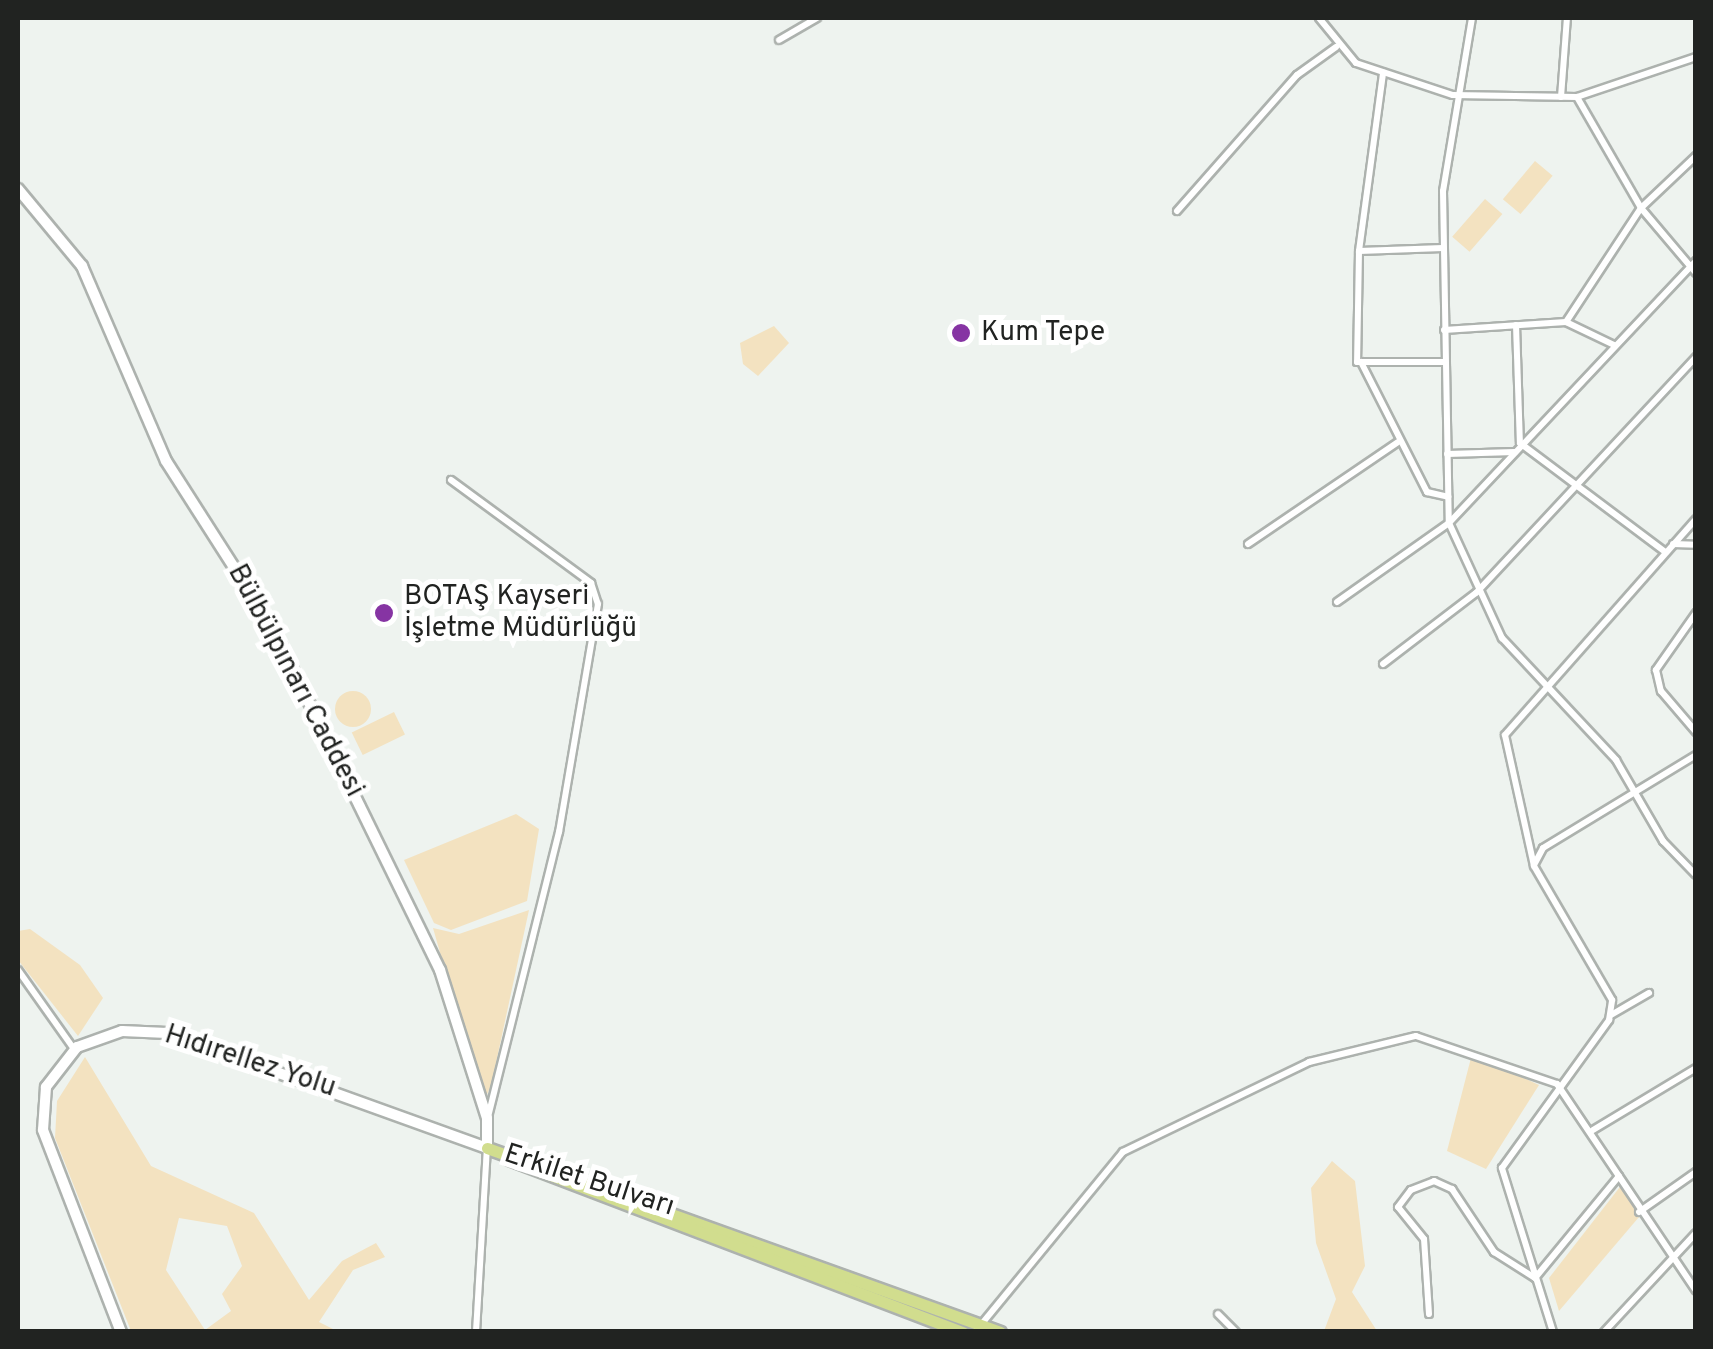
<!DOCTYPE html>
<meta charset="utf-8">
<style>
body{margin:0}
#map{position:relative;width:1713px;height:1349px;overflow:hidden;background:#eef3ef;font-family:Overpass,sans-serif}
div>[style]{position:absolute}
.green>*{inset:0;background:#f3e2c0;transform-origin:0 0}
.round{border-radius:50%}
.roads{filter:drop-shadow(2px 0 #adb2ae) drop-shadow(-2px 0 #adb2ae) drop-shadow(0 2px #adb2ae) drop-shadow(0 -2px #adb2ae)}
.street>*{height:6px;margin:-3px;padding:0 3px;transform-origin:3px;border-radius:3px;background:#fff}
.secondary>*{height:10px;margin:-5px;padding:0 5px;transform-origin:5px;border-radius:5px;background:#fff}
.primary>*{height:11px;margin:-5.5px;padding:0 5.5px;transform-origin:5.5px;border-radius:5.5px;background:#d1dd8e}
.dots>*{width:28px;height:28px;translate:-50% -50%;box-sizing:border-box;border:5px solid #fff;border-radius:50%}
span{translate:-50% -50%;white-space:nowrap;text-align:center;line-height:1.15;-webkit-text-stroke:10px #fff;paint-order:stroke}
.poi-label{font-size:28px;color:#212321}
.left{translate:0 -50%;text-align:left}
.street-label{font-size:28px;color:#212321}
.frame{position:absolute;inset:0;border:20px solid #212321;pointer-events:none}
</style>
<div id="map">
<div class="green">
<i style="left:1535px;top:161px;width:23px;height:50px;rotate:40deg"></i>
<i style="left:1485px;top:199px;width:23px;height:50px;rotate:41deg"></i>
<i style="clip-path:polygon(774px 326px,789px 343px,758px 376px,743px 364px,740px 343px)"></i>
<i class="round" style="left:335px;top:691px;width:36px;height:36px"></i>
<i style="left:394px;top:712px;width:25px;height:47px;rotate:64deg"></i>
<i style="clip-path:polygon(516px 814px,539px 829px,527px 901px,451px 930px,434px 923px,404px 860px)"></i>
<i style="clip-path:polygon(529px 910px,491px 1086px,483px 1103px,433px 928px,459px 934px)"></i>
<i style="clip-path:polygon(30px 929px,80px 965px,103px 998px,78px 1036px,18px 960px,18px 931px)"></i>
<i style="clip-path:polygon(1472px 1054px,1539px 1085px,1486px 1169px,1447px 1151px)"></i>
<i style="clip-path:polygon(evenodd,85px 1057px,151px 1166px,254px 1213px,309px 1300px,342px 1261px,376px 1243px,385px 1257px,353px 1270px,319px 1322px,337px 1331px,131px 1331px,55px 1138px,57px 1101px,85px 1057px,179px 1218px,227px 1226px,242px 1266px,222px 1294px,231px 1311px,205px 1330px,166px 1270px,179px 1218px)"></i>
<i style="clip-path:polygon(1332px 1161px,1355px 1181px,1365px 1266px,1352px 1292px,1377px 1331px,1324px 1331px,1336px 1299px,1316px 1243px,1311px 1188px)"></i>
<i style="clip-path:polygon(1623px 1183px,1639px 1217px,1559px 1311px,1549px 1278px)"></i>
</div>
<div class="roads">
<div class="street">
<i style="left:1319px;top:18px;width:58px;rotate:50.6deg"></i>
<i style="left:1356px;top:63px;width:102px;rotate:18.3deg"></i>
<i style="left:1453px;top:95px;width:124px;rotate:0.9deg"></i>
<i style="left:1577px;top:97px;width:126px;rotate:-18.6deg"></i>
<i style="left:1472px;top:18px;width:175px;rotate:99.5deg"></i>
<i style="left:1443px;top:191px;width:332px;rotate:89deg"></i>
<i style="left:1449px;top:523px;width:127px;rotate:65.3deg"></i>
<i style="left:1502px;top:638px;width:167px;rotate:46.9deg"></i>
<i style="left:1616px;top:760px;width:94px;rotate:59.9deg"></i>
<i style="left:1663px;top:841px;width:47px;rotate:45.9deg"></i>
<i style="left:779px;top:40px;width:44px;rotate:-30.1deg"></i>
<i style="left:1561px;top:97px;width:79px;rotate:-85.7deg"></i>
<i style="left:1577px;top:97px;width:128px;rotate:60deg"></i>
<i style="left:1641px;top:208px;width:85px;rotate:49.8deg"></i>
<i style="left:1177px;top:211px;width:181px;rotate:-48.6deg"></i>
<i style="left:1297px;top:75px;width:48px;rotate:-35.7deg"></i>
<i style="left:1443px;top:248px;width:84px;rotate:178deg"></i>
<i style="left:1359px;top:251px;width:111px;rotate:91deg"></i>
<i style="left:1357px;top:362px;width:88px"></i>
<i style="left:1359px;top:251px;width:180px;rotate:-82.3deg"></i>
<i style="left:1566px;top:322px;width:136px;rotate:-56.7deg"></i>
<i style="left:1641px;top:208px;width:76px;rotate:-43.4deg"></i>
<i style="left:1516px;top:325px;width:118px;rotate:88.1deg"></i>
<i style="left:1520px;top:443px;width:181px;rotate:36.9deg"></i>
<i style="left:1444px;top:330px;width:122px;rotate:-3.8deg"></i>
<i style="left:1566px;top:322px;width:53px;rotate:25.6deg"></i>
<i style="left:1361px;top:362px;width:146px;rotate:63.1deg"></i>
<i style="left:1427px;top:492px;width:22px;rotate:13deg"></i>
<i style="left:1447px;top:454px;width:68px;rotate:-1.7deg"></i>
<i style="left:451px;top:480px;width:174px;rotate:36.3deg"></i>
<i style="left:591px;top:583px;width:22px;rotate:72deg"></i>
<i style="left:598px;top:604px;width:231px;rotate:99.7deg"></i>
<i style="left:559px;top:832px;width:294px;rotate:104deg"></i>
<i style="left:1248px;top:544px;width:181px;rotate:-34.2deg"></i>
<i style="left:1673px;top:544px;width:23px;rotate:2deg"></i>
<i style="left:1337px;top:602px;width:137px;rotate:-35.2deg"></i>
<i style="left:1449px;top:523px;width:360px;rotate:-46.7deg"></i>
<i style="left:1696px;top:613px;width:70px;rotate:125.1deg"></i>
<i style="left:1656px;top:670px;width:22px;rotate:77deg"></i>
<i style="left:1661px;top:691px;width:54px;rotate:49.5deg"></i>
<i style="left:1383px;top:664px;width:117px;rotate:-37.4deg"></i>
<i style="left:1476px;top:593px;width:323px;rotate:-47deg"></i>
<i style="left:1534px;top:865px;width:19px;rotate:-62deg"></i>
<i style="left:1543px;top:848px;width:179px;rotate:-31.3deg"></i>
<i style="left:18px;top:970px;width:97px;rotate:54.7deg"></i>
<i style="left:1611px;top:1015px;width:44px;rotate:-30.1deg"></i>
<i style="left:1593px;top:1130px;width:120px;rotate:-31deg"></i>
<i style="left:1639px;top:1212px;width:70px;rotate:-35.1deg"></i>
<i style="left:1218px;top:1314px;width:25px;rotate:45deg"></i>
<i style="left:1429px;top:1314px;width:75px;rotate:-93.8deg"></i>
<i style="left:1424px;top:1239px;width:41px;rotate:-129.1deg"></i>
<i style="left:1398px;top:1207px;width:21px;rotate:-53deg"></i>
<i style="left:1411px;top:1190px;width:25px;rotate:-21deg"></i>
<i style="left:1434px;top:1181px;width:20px;rotate:24deg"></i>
<i style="left:1452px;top:1189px;width:76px;rotate:56.3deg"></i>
<i style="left:1494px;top:1252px;width:49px;rotate:32.4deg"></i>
<i style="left:1535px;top:1278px;width:132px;rotate:-50.5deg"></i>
<i style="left:476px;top:1332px;width:184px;rotate:-86.6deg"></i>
<i style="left:975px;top:1332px;width:233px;rotate:-50.6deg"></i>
<i style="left:1123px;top:1152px;width:207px;rotate:-25.8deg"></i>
<i style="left:1309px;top:1062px;width:110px;rotate:-13.7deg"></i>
<i style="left:1416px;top:1036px;width:149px;rotate:18.8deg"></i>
<i style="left:1557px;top:1084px;width:249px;rotate:56.1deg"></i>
<i style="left:1553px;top:1332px;width:172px;rotate:-107.3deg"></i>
<i style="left:1502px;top:1168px;width:183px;rotate:-54.1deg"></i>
<i style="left:1609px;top:1020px;width:20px;rotate:-81deg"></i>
<i style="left:1612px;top:1000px;width:155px;rotate:-120.2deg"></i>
<i style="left:1534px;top:866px;width:134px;rotate:-102.5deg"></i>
<i style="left:1505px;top:735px;width:288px;rotate:-48.5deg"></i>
<i style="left:1604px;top:1332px;width:135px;rotate:-47.1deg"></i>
</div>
<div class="secondary">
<i style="left:18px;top:189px;width:100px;rotate:50.3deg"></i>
<i style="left:82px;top:266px;width:212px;rotate:66.7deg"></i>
<i style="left:166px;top:461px;width:195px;rotate:57.4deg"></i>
<i style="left:271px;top:625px;width:384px;rotate:63.9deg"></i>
<i style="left:440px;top:970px;width:155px;rotate:72.4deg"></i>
<i style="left:487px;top:1118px;width:30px;rotate:90deg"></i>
<i style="left:487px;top:1148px;width:340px;rotate:-160.2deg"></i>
<i style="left:167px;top:1033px;width:45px;rotate:-177.5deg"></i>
<i style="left:122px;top:1031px;width:48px;rotate:160.4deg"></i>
<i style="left:77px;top:1047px;width:51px;rotate:127.8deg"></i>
<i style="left:46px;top:1087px;width:43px;rotate:94deg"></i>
<i style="left:43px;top:1130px;width:217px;rotate:68.9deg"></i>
</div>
<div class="primary">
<i style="left:487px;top:1148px;width:545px;rotate:19.73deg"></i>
<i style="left:509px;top:1159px;width:486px;rotate:20.9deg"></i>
</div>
</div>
<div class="dots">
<i style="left:961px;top:333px;background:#8634a3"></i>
<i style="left:384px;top:613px;background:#8634a3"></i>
</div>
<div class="poi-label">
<span class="left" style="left:981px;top:333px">Kum Tepe</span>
<span class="left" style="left:404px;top:613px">BOTAŞ Kayseri<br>İşletme Müdürlüğü</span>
</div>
<div class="street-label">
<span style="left:295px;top:681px;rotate:62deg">Bülbülpınarı Caddesi</span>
<span style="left:250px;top:1062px;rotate:18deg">Hıdırellez Yolu</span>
<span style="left:589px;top:1181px;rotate:18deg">Erkilet Bulvarı</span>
</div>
<div class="frame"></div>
</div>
